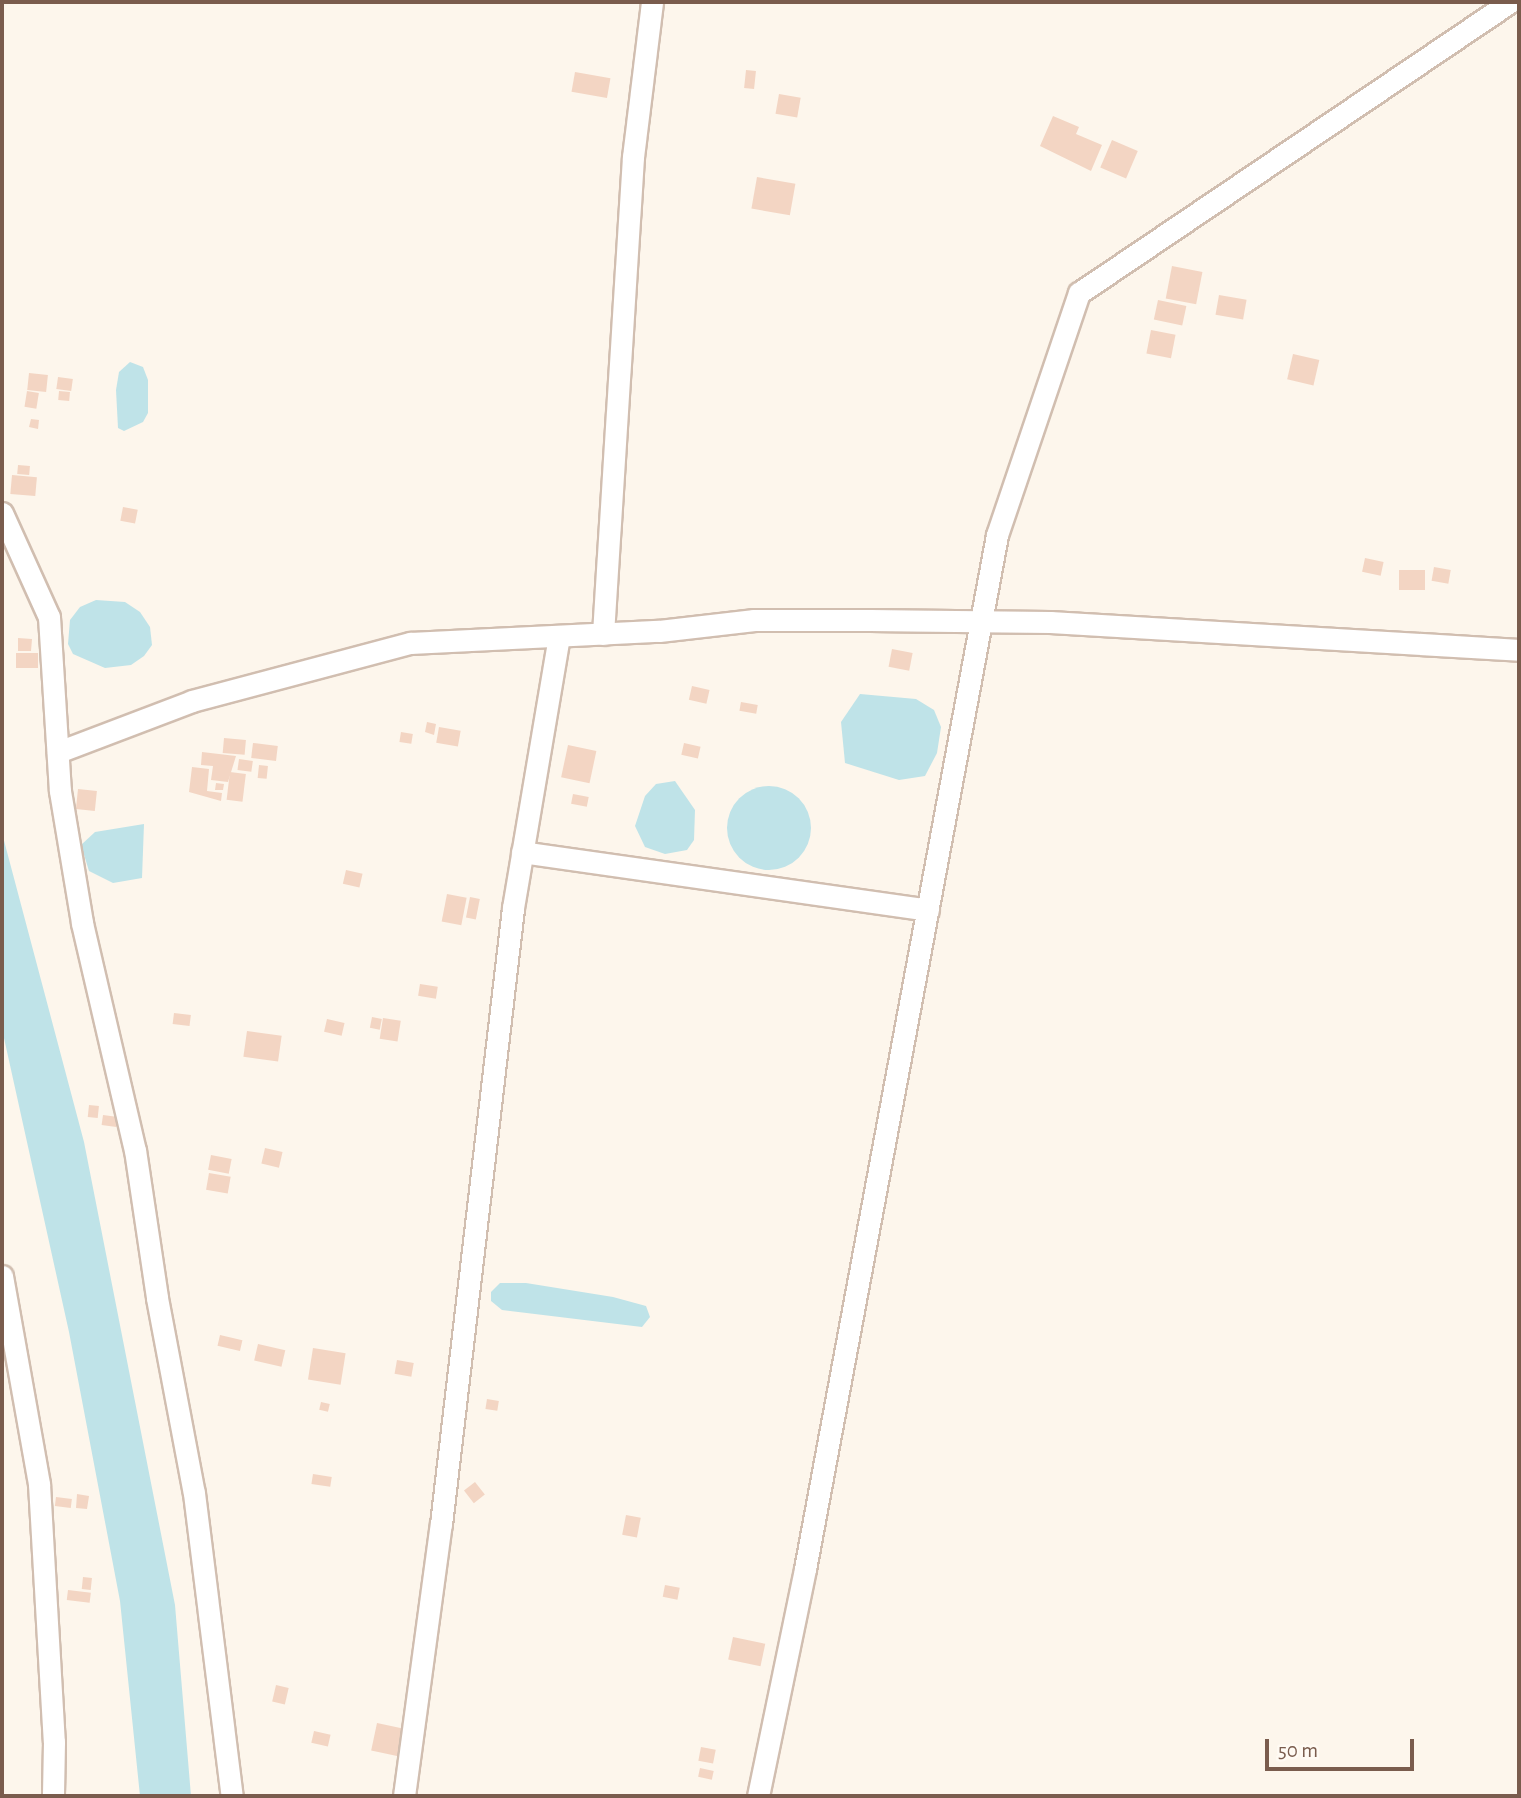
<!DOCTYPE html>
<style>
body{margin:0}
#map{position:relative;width:1521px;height:1798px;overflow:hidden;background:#fdf6ec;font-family:"Alegreya Sans",sans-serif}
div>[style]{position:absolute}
.water>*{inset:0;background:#bfe3e8}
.round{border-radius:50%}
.building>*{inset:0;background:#f3d5c3;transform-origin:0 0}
.roads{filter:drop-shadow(2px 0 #d1beb0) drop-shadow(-2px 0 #d1beb0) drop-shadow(0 2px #d1beb0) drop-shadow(0 -2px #d1beb0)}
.minor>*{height:21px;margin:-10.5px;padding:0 10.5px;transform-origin:10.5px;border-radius:10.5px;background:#fff}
span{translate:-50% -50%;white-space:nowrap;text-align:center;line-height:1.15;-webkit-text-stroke:7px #fffaf3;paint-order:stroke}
.frame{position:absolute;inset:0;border:4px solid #7a5c4d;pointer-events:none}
.scale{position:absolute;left:1265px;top:1739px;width:149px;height:32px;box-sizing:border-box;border:4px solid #7a5c4d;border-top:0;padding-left:9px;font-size:21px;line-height:24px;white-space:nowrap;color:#7a5c4d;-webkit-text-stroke:5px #fffaf3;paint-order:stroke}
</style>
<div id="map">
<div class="water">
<i style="clip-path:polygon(130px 362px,143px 367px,148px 380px,148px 413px,143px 422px,124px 431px,118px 428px,116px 390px,119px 372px)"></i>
<i style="clip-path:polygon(96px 600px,125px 602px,140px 612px,150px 627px,152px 645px,144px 656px,131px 665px,105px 668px,73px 654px,68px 644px,70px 620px,80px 607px)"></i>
<i style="clip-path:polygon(860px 694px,916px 699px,934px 710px,941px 727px,937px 753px,925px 776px,899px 780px,845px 763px,841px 722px)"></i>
<i style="clip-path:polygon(675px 781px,695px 810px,694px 840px,687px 850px,665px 854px,645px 847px,635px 826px,645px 796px,656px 784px)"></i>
<i class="round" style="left:727px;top:786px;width:84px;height:84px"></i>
<i style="clip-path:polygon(144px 824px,142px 878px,113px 883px,89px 871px,81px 845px,95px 832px)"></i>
<i style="clip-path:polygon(2px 833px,84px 1142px,175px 1605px,191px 1796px,140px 1796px,120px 1601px,69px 1332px,2px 1029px)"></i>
<i style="clip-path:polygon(500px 1283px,526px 1283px,613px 1297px,646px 1306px,650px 1317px,642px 1327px,502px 1310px,491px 1301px,491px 1292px)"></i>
</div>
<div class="building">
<i style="left:746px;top:70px;width:10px;height:18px;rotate:6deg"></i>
<i style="left:575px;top:72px;width:36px;height:20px;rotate:10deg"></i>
<i style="left:779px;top:94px;width:22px;height:20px;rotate:10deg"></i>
<i style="clip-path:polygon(1053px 116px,1079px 127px,1076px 134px,1102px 145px,1091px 171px,1040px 146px)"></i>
<i style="left:1112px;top:140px;width:28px;height:30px;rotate:23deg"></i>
<i style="left:757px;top:177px;width:39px;height:32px;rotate:10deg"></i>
<i style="left:1172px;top:266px;width:31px;height:33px;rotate:11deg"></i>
<i style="left:1219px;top:295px;width:28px;height:20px;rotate:10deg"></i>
<i style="left:1158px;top:300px;width:29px;height:20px;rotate:12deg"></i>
<i style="left:1151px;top:330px;width:25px;height:24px;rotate:11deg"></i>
<i style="left:1293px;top:354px;width:27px;height:26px;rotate:13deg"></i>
<i style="left:29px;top:373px;width:19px;height:17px;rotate:6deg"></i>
<i style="left:58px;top:377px;width:15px;height:12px;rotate:8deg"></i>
<i style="left:27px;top:391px;width:12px;height:16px;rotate:9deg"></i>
<i style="left:59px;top:391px;width:11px;height:9px;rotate:5deg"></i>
<i style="clip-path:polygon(31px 419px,39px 420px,38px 429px,29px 427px)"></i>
<i style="left:18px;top:465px;width:12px;height:9px;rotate:5deg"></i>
<i style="left:12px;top:475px;width:25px;height:19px;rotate:5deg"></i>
<i style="left:123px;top:507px;width:15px;height:14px;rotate:11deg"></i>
<i style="left:1365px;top:558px;width:19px;height:14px;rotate:12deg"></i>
<i style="left:1434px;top:567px;width:17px;height:14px;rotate:10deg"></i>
<i style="left:1399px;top:570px;width:26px;height:20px"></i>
<i style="clip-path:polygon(18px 638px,32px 639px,31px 651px,18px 651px)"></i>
<i style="left:892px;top:649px;width:21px;height:18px;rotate:11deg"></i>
<i style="left:16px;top:653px;width:22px;height:15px"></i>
<i style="left:692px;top:686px;width:18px;height:14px;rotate:13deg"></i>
<i style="left:741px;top:702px;width:17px;height:9px;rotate:10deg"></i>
<i style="clip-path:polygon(427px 722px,436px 724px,434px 735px,425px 732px)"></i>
<i style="left:439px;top:727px;width:22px;height:16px;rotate:10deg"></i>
<i style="left:401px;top:732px;width:12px;height:10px;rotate:9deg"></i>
<i style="left:224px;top:738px;width:22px;height:15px;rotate:5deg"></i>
<i style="left:253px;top:743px;width:25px;height:15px;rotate:7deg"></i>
<i style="left:684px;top:743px;width:17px;height:12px;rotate:13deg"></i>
<i style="left:568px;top:745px;width:29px;height:33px;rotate:12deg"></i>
<i style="clip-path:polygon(202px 752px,236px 756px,228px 782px,211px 780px,213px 766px,201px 765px)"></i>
<i style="left:239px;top:759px;width:14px;height:11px;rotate:8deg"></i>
<i style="left:259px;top:765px;width:9px;height:13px;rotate:6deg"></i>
<i style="clip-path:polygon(192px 767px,209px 769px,207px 791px,222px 793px,221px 801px,189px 792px)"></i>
<i style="left:230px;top:772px;width:16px;height:28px;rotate:7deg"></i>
<i style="clip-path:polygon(216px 783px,224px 784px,223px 790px,215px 790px)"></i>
<i style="left:78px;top:789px;width:19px;height:20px;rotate:6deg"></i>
<i style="left:573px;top:794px;width:16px;height:10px;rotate:11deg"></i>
<i style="left:346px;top:870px;width:17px;height:14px;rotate:13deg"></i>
<i style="left:447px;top:894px;width:20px;height:28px;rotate:11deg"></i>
<i style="left:470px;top:897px;width:10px;height:21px;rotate:11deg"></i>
<i style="left:420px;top:984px;width:18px;height:12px;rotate:9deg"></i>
<i style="left:174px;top:1013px;width:17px;height:11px;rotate:7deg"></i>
<i style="left:372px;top:1017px;width:10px;height:11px;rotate:11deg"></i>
<i style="left:383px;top:1018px;width:18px;height:21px;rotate:9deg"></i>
<i style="left:327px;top:1019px;width:18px;height:13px;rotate:13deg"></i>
<i style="left:247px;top:1031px;width:35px;height:26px;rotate:8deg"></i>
<i style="left:89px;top:1105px;width:10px;height:12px;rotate:6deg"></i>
<i style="left:103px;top:1115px;width:15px;height:10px;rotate:8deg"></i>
<i style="left:265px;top:1148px;width:18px;height:16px;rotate:13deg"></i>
<i style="left:211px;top:1155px;width:21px;height:15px;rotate:11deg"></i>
<i style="left:209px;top:1173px;width:22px;height:17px;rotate:10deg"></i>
<i style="left:220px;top:1335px;width:23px;height:11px;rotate:13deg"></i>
<i style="left:258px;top:1344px;width:28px;height:17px;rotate:13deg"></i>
<i style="left:313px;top:1348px;width:33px;height:32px;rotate:9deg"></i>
<i style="left:397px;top:1360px;width:17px;height:14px;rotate:10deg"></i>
<i style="left:487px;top:1399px;width:12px;height:10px;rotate:9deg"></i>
<i style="left:321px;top:1402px;width:9px;height:8px;rotate:13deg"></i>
<i style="left:313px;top:1474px;width:19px;height:10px;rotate:9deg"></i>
<i style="left:475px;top:1482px;width:16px;height:14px;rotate:52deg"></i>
<i style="clip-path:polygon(77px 1494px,89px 1496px,87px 1509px,76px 1508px)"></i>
<i style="left:56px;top:1497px;width:16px;height:9px;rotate:7deg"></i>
<i style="left:626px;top:1515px;width:15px;height:20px;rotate:11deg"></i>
<i style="left:83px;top:1577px;width:9px;height:12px;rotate:6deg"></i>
<i style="left:665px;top:1585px;width:15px;height:12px;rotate:11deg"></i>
<i style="left:68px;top:1590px;width:23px;height:10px;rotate:7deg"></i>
<i style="left:733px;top:1637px;width:33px;height:23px;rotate:12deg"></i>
<i style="left:276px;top:1685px;width:13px;height:17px;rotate:13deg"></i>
<i style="left:377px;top:1723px;width:30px;height:28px;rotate:12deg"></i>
<i style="left:314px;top:1731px;width:17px;height:12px;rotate:13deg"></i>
<i style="left:701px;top:1747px;width:15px;height:14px;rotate:11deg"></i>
<i style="left:700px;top:1768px;width:14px;height:9px;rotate:12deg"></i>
</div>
<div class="roads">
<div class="minor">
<i style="left:2px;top:513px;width:114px;rotate:65.7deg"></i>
<i style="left:49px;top:617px;width:174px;rotate:86.4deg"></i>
<i style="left:60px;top:791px;width:134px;rotate:80.5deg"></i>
<i style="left:82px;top:923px;width:233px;rotate:76.9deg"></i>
<i style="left:135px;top:1150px;width:150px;rotate:81.5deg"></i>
<i style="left:157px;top:1298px;width:198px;rotate:79.3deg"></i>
<i style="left:194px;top:1493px;width:305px;rotate:82.9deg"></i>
<i style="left:603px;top:634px;width:478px;rotate:-86.4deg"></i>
<i style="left:633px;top:157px;width:156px;rotate:-83deg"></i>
<i style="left:58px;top:752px;width:143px;rotate:-20.8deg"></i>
<i style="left:192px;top:701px;width:226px;rotate:-14.9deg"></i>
<i style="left:410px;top:643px;width:249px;rotate:-2.8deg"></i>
<i style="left:659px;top:631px;width:96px;rotate:-6.6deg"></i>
<i style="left:754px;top:620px;width:116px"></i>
<i style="left:870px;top:620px;width:180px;rotate:0.6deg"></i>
<i style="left:1050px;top:622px;width:470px;rotate:3.4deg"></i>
<i style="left:522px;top:852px;width:410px;rotate:8.1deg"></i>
<i style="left:2px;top:1276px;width:211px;rotate:79.9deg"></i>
<i style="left:39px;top:1484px;width:258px;rotate:86.7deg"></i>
<i style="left:54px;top:1742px;width:54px;rotate:91.1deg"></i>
<i style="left:404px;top:1796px;width:275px;rotate:-82.3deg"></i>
<i style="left:441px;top:1524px;width:620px;rotate:-83.33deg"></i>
<i style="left:513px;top:908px;width:275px;rotate:-80.4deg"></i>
<i style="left:758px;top:1796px;width:232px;rotate:-78.3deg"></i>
<i style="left:805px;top:1569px;width:1052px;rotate:-79.48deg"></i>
<i style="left:997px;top:535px;width:256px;rotate:-71.3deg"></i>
<i style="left:1079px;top:293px;width:520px;rotate:-34.03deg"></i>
</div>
</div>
<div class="frame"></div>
<div class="scale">50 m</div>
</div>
